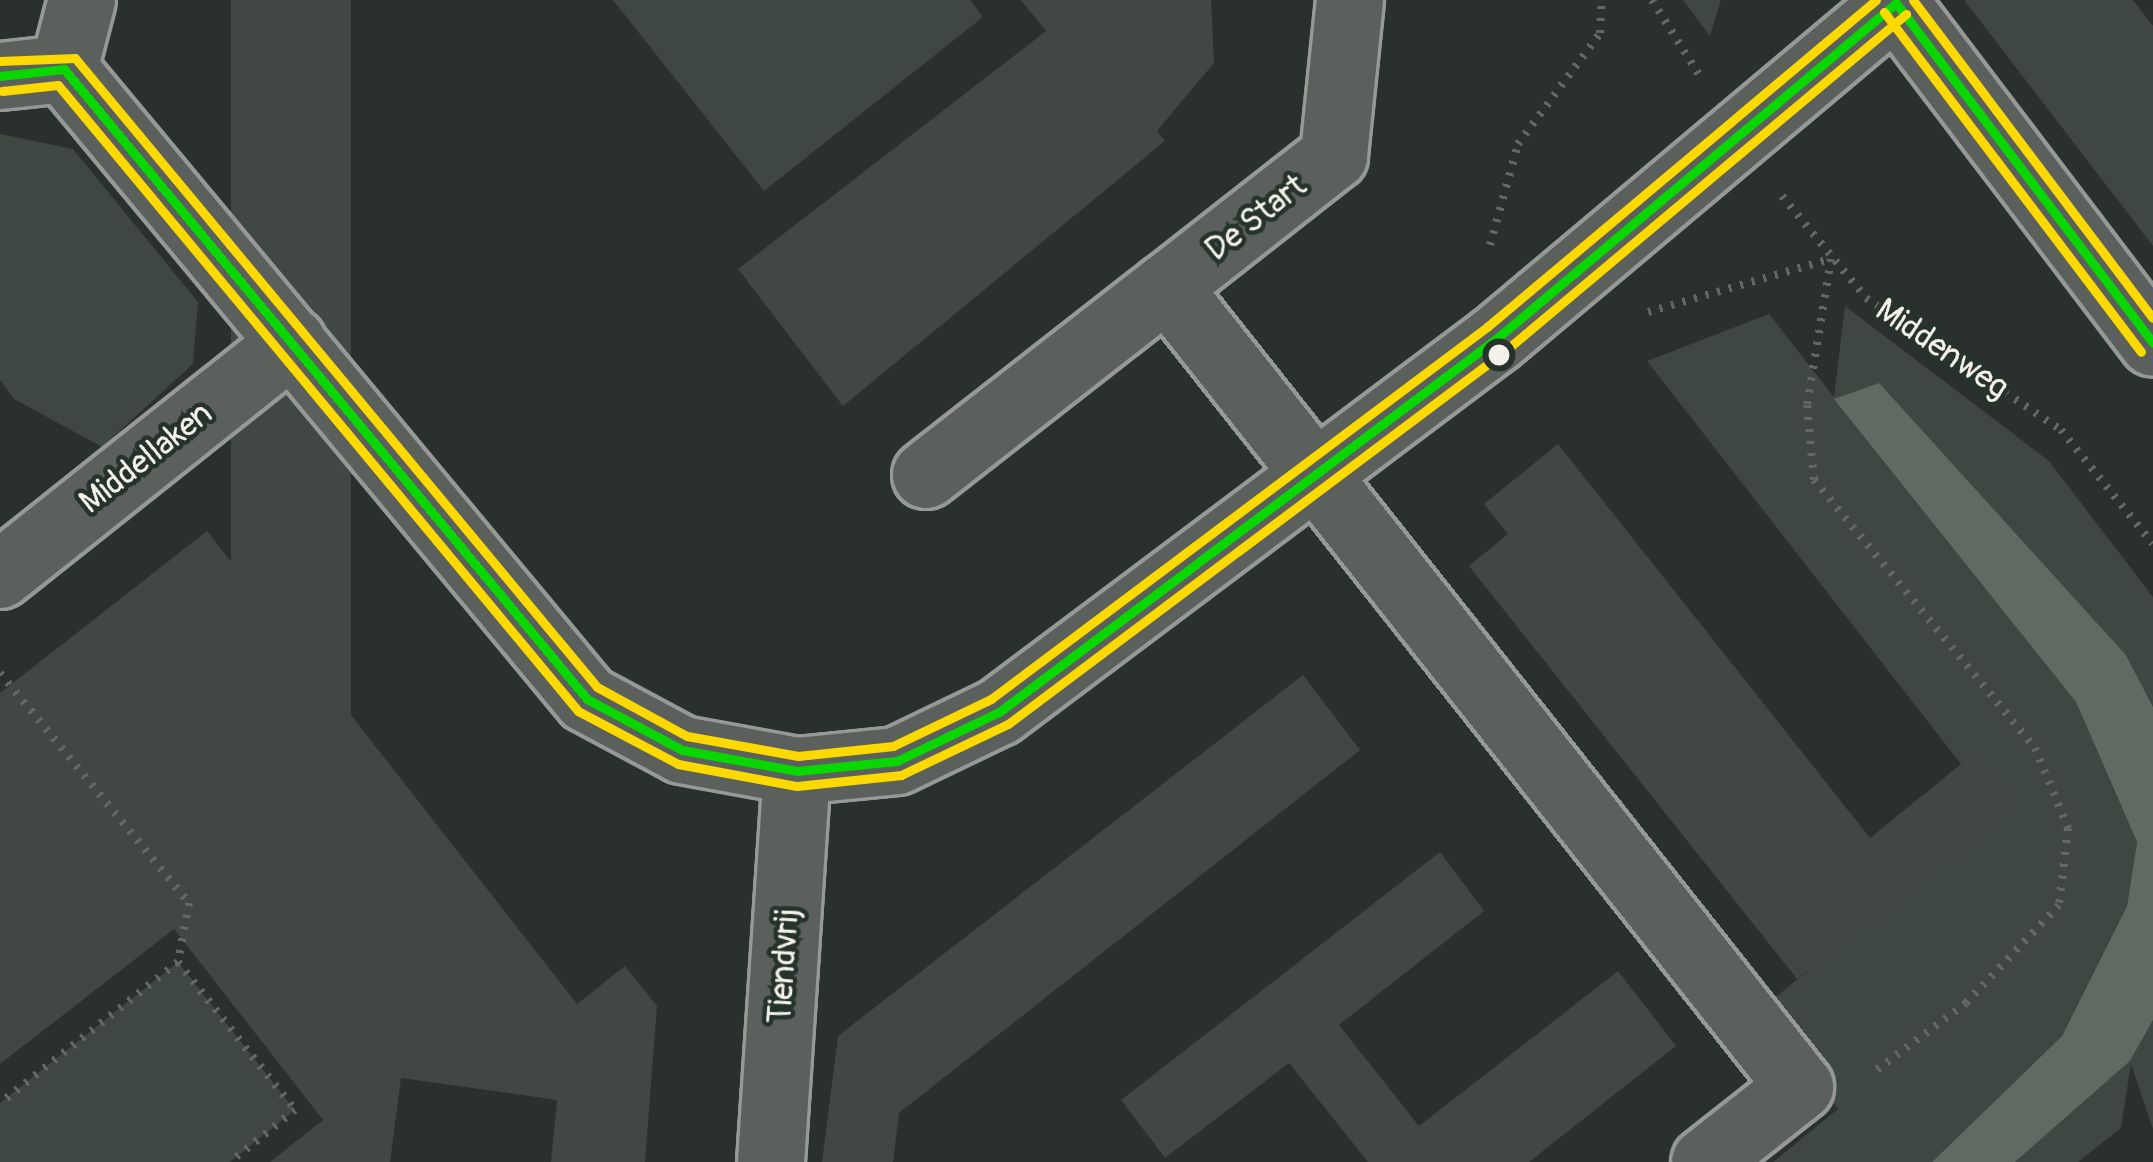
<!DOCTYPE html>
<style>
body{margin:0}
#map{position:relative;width:2153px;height:1162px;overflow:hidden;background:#29302d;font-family:Pangolin,sans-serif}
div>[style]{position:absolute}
.green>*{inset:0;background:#3e4742}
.water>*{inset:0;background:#616963}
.building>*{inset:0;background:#414744;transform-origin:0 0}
.path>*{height:8px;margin-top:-4px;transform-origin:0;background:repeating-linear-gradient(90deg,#646764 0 3px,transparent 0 12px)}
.roads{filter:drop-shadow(3px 0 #969996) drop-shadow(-3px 0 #969996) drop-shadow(0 3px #969996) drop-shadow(0 -3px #969996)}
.minor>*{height:66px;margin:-33px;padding:0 33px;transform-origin:33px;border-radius:33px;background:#5c605c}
.major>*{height:66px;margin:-33px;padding:0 33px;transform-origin:33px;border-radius:33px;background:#5c605c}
.bus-1>*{height:9px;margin:-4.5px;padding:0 4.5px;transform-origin:4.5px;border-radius:4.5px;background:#09d700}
.bus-2>*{height:9px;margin:-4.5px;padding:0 4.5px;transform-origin:4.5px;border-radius:4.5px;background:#fcd900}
.bus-3>*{height:9px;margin:-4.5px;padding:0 4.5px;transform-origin:4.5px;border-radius:4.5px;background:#fcd900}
.dots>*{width:33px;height:33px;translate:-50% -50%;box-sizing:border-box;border:6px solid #26332d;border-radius:50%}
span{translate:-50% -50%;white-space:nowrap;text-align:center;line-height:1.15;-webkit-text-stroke:9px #26332d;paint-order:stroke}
.street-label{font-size:33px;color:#f4f1e8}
</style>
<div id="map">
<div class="green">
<i style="clip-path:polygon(613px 0,970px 0,983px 17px,764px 191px)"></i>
<i style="clip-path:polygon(1683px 0,1721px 0,1710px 36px)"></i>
<i style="clip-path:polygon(1964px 0,2133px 0,2153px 26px,2153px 246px)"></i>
<i style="clip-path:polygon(0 134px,73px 149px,198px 302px,193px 364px,102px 447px,14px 399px,0 380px)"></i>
<i style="clip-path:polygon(1845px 306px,2049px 461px,2153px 597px,2153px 707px,2126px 655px,1879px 384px,1835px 399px,2076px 702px,2137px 842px,2127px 906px,2062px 1036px,1932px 1162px,1773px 1162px,1838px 1109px,1760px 1010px,1999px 813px,1647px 361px,1769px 314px,1834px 397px)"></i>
<i style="clip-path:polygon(178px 962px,295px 1110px,230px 1162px,0 1162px,0 1103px)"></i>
<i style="clip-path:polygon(2153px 1020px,2153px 1129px,2131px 1064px,2121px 1128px,2078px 1162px,2015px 1162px,2130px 1061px)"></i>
</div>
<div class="water">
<i style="clip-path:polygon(1879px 383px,2126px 655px,2153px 707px,2153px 1020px,2130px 1061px,2015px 1162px,1932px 1162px,2062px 1036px,2127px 906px,2137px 842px,2076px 702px,1834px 399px)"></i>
</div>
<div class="building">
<i style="left:231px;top:0;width:120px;height:762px"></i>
<i style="clip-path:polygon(1021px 0,1211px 0,1214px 63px,1157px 131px,1165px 141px,843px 406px,738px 269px,1046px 31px)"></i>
<i style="clip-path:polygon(1558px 444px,1870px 838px,1976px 752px,2018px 804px,1797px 979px,1469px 566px,1508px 534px,1484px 504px)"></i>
<i style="clip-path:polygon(207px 531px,577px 1004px,625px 966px,657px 1006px,645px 1162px,551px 1162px,557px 1100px,401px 1078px,390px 1162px,270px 1162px,323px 1120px,174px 929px,0 1064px,0 693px)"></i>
<i style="clip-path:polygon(1303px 675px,1360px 750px,899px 1113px,893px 1162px,822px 1162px,838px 1036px)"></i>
<i style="clip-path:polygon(1440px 852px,1484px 911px,1339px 1025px,1419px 1126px,1618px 971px,1676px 1046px,1529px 1162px,1368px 1162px,1289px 1063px,1165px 1158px,1121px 1100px)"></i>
</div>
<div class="path">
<i style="left:1652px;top:0;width:89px;rotate:57.9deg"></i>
<i style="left:1782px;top:196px;width:132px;rotate:50.5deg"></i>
<i style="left:1866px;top:298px;width:235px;rotate:34.1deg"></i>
<i style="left:2061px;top:430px;width:146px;rotate:51.1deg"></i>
<i style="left:1490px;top:245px;width:105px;rotate:-74.5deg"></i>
<i style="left:1518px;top:144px;width:138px;rotate:-53.5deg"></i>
<i style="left:1600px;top:33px;width:33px;rotate:-87deg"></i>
<i style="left:1648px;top:312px;width:191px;rotate:-16.2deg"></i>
<i style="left:1831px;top:259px;width:148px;rotate:99.3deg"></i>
<i style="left:1807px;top:405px;width:75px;rotate:84.7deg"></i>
<i style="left:1814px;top:480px;width:347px;rotate:50.5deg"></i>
<i style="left:2035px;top:748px;width:87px;rotate:67.6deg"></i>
<i style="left:2068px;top:828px;width:78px;rotate:96.7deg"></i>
<i style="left:2059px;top:905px;width:135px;rotate:133.5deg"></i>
<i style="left:1966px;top:1003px;width:119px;rotate:143.2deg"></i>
<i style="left:0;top:673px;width:298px;rotate:50.6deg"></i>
<i style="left:189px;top:903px;width:60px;rotate:100.6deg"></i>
<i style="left:178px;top:962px;width:227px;rotate:141.6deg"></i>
<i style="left:178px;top:962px;width:189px;rotate:51.7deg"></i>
<i style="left:295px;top:1110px;width:83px;rotate:141.3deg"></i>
</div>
<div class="roads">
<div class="minor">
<i style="left:1350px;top:0;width:157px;rotate:95.9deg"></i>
<i style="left:1334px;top:156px;width:212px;rotate:141.9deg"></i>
<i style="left:1167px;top:287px;width:1020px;rotate:51.65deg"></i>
<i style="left:1800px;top:1087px;width:121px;rotate:141.7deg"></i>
<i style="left:64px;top:69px;width:71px;rotate:-75.4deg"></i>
<i style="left:0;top:76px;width:64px;rotate:-6.2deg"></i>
<i style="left:64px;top:69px;width:819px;rotate:50.3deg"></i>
<i style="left:587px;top:699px;width:108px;rotate:28.2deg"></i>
<i style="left:682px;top:750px;width:117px;rotate:10.3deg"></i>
<i style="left:797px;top:771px;width:100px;rotate:-5.7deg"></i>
<i style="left:897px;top:761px;width:113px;rotate:-25.7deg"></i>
<i style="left:999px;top:712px;width:621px;rotate:-36.89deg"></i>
<i style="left:1496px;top:339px;width:522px;rotate:-40.03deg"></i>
<i style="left:926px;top:475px;width:306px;rotate:-38deg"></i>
<i style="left:0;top:575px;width:374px;rotate:-38.5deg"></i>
<i style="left:771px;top:1162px;width:392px;rotate:-86.2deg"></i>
</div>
<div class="major">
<i style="left:1893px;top:0;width:430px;rotate:52.8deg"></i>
</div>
</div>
<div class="bus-1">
<i style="left:1896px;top:3px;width:426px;rotate:52.9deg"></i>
<i style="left:0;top:76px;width:64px;rotate:-6.2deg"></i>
<i style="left:64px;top:69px;width:819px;rotate:50.3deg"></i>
<i style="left:587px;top:699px;width:108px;rotate:28.2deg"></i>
<i style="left:682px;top:750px;width:117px;rotate:10.3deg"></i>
<i style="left:797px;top:771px;width:100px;rotate:-5.7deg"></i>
<i style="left:897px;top:761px;width:113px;rotate:-25.7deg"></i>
<i style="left:999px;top:712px;width:621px;rotate:-36.89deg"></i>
<i style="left:1496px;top:339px;width:522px;rotate:-40.03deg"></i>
</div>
<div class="bus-2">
<i style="left:1884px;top:12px;width:426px;rotate:52.9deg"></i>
<i style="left:2px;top:91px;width:56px;rotate:-6.1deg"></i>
<i style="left:58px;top:85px;width:814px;rotate:50.28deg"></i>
<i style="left:578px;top:711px;width:113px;rotate:27.9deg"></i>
<i style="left:678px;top:764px;width:121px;rotate:10.5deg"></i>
<i style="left:797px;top:786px;width:105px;rotate:-6deg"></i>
<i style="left:901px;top:775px;width:119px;rotate:-25.5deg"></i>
<i style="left:1008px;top:724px;width:621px;rotate:-36.89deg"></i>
<i style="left:1505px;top:351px;width:524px;rotate:-40.04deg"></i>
</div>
<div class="bus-3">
<i style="left:1913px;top:0;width:398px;rotate:53deg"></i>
<i style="left:0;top:61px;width:75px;rotate:-2.3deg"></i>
<i style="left:75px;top:58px;width:817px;rotate:50.31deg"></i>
<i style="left:597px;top:687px;width:102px;rotate:28.6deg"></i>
<i style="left:687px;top:736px;width:113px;rotate:10.2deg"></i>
<i style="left:798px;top:756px;width:96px;rotate:-6deg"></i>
<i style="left:893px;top:746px;width:109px;rotate:-25.6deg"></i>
<i style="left:991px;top:699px;width:620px;rotate:-36.87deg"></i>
<i style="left:1487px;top:327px;width:508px;rotate:-40.05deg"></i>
</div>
<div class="dots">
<i style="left:1499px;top:355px;background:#f4f1e8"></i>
</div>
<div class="street-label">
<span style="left:1256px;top:218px;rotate:-38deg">De Start</span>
<span style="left:1942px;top:349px;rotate:34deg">Middenweg</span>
<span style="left:146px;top:458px;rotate:-38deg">Middellaken</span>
<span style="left:784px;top:966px;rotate:-86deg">Tiendvrij</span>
</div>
</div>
